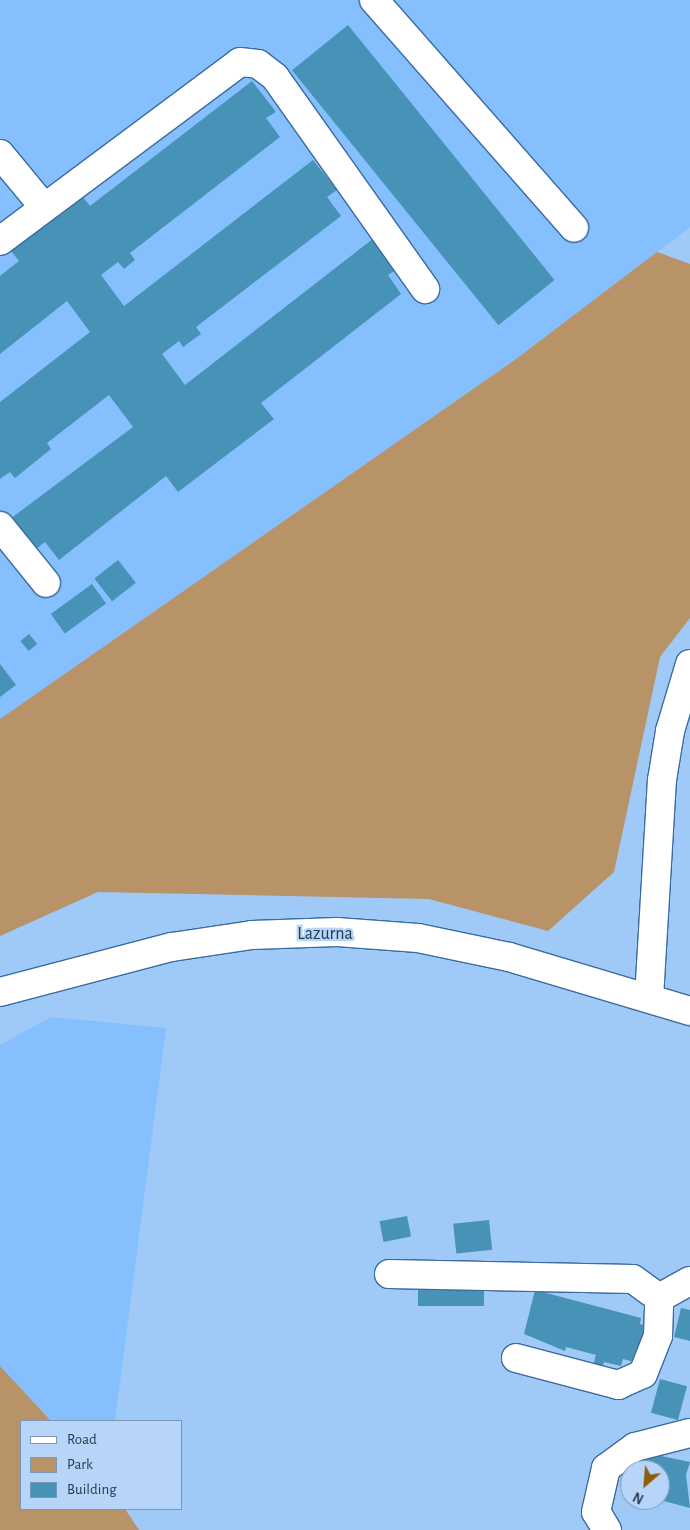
<!DOCTYPE html>
<style>
body{margin:0}
#map{position:relative;width:690px;height:1530px;overflow:hidden;background:#9fc9f6;font-family:"Alegreya Sans",sans-serif}
div>[style]{position:absolute}
.built>*{inset:0;background:#86bffe}
.green>*{inset:0;background:#b79367}
.building>*{inset:0;background:#4793b7;transform-origin:0 0}
.roads{filter:drop-shadow(1px 0 #3a6b9f) drop-shadow(-1px 0 #3a6b9f) drop-shadow(0 1px #3a6b9f) drop-shadow(0 -1px #3a6b9f)}
.minor>*{height:28px;margin:-14px;padding:0 14px;transform-origin:14px;border-radius:14px;background:#fff}
span{translate:-50% -50%;white-space:nowrap;text-align:center;line-height:1.15;-webkit-text-stroke:4.5px #b6d5f8;paint-order:stroke}
.street-label{font-size:18px;color:#263b52}
.legend{position:absolute;left:20px;top:1420px;width:162px;height:90px;box-sizing:border-box;background:#b6d5f8;border:1px solid #7c97b6;margin:0;padding:6px 9px;list-style:none;font-size:15px;color:#263b52}
.legend li{display:flex;align-items:center;gap:10px;height:25px}
.legend b{width:25px;border:1px solid #7c97b6}
.north{position:absolute;left:620px;top:1460px;width:50px;height:50px;box-sizing:border-box;background:#b6d5f8;border:1px solid #7c97b6;border-radius:50%;rotate:207deg;font-size:14px;font-weight:700;line-height:20px;text-align:center;color:#263b52}
.north::after{content:'';display:block;margin:auto;width:18px;height:22px;background:#8e5c09;clip-path:polygon(50% 0,100% 100%,50% 72%,0 100%)}
</style>
<div id="map">
<div class="built">
<i style="clip-path:polygon(0 0,690px 0,690px 227px,516px 359px,0 719px)"></i>
<i style="clip-path:polygon(51px 1017px,166px 1028px,115px 1421px,51px 1421px,0 1366px,0 1045px)"></i>
</div>
<div class="green">
<i style="clip-path:polygon(657px 252px,690px 264px,690px 618px,660px 657px,614px 872px,548px 931px,429px 899px,98px 892px,0 936px,0 719px,516px 359px)"></i>
<i style="clip-path:polygon(0 1366px,51px 1421px,21px 1421px,21px 1509px,125px 1509px,139px 1530px,0 1530px)"></i>
</div>
<div class="building">
<i style="left:348px;top:25px;width:328px;height:72px;rotate:51deg"></i>
<i style="clip-path:polygon(252px 81px,276px 112px,266px 118px,280px 137px,130px 253px,135px 260px,124px 269px,118px 262px,101px 275px,124px 306px,313px 160px,337px 190px,327px 197px,341px 216px,196px 327px,201px 334px,183px 347px,179px 341px,162px 354px,185px 385px,374px 238px,397px 269px,388px 275px,401px 294px,261px 403px,274px 419px,178px 492px,166px 476px,59px 560px,45px 542px,35px 550px,10px 519px,133px 427px,109px 395px,47px 443px,51px 449px,20px 474px,15px 478px,10px 472px,0 479px,0 402px,90px 332px,67px 301px,0 354px,0 276px,19px 261px,7px 246px,78px 191px,90px 206px)"></i>
<i style="left:118px;top:560px;width:29px;height:30px;rotate:52deg"></i>
<i style="left:92px;top:584px;width:24px;height:51px;rotate:54deg"></i>
<i style="left:29px;top:634px;width:13px;height:11px;rotate:51deg"></i>
<i style="clip-path:polygon(0 664px,16px 685px,0 697px)"></i>
<i style="left:407px;top:1216px;width:21px;height:28px;rotate:79deg"></i>
<i style="left:489px;top:1220px;width:30px;height:36px;rotate:84deg"></i>
<i style="left:484px;top:1282px;width:24px;height:66px;rotate:90deg"></i>
<i style="clip-path:polygon(535px 1290px,641px 1318px,640px 1324px,652px 1327px,642px 1364px,623px 1359px,621px 1366px,604px 1362px,602px 1368px,593px 1365px,596px 1355px,566px 1347px,565px 1351px,524px 1334px)"></i>
<i style="clip-path:polygon(681px 1308px,690px 1310px,690px 1341px,674px 1337px)"></i>
<i style="left:660px;top:1379px;width:28px;height:35px;rotate:15deg"></i>
<i style="clip-path:polygon(647px 1453px,690px 1462px,686px 1475px,690px 1508px,660px 1500px,660px 1470px,642px 1470px)"></i>
</div>
<div class="roads">
<div class="minor">
<i style="left:374px;top:0;width:303px;rotate:48.7deg"></i>
<i style="left:0;top:154px;width:67px;rotate:50.4deg"></i>
<i style="left:0;top:241px;width:299px;rotate:-36.7deg"></i>
<i style="left:240px;top:62px;width:18px;rotate:6deg"></i>
<i style="left:258px;top:64px;width:21px;rotate:37deg"></i>
<i style="left:275px;top:77px;width:260px;rotate:54.7deg"></i>
<i style="left:0;top:526px;width:73px;rotate:51.1deg"></i>
<i style="left:0;top:992px;width:178px;rotate:-14.7deg"></i>
<i style="left:172px;top:947px;width:81px;rotate:-8.5deg"></i>
<i style="left:252px;top:935px;width:85px;rotate:-2deg"></i>
<i style="left:337px;top:932px;width:81px;rotate:4.2deg"></i>
<i style="left:418px;top:938px;width:93px;rotate:11.8deg"></i>
<i style="left:509px;top:957px;width:189px;rotate:16.6deg"></i>
<i style="left:649px;top:998px;width:218px;rotate:-86.6deg"></i>
<i style="left:662px;top:780px;width:50px;rotate:-80.7deg"></i>
<i style="left:670px;top:731px;width:70px;rotate:-73.4deg"></i>
<i style="left:389px;top:1274px;width:244px;rotate:1.2deg"></i>
<i style="left:633px;top:1279px;width:32px;rotate:36deg"></i>
<i style="left:659px;top:1298px;width:35px;rotate:-29deg"></i>
<i style="left:516px;top:1358px;width:106px;rotate:14.8deg"></i>
<i style="left:618px;top:1385px;width:27px;rotate:-24deg"></i>
<i style="left:643px;top:1374px;width:41px;rotate:-68.5deg"></i>
<i style="left:658px;top:1336px;width:38px;rotate:-88deg"></i>
<i style="left:607px;top:1530px;width:21px;rotate:-121deg"></i>
<i style="left:596px;top:1512px;width:45px;rotate:-77.2deg"></i>
<i style="left:606px;top:1468px;width:36px;rotate:-36deg"></i>
<i style="left:635px;top:1447px;width:57px;rotate:-14.3deg"></i>
</div>
</div>
<div class="street-label">
<span style="left:325px;top:934px">Lazurna</span>
</div>
<ul class="legend">
<li><b style="height:6px;background:#fff"></b>Road</li>
<li><b style="height:14px;background:#b79367"></b>Park</li>
<li><b style="height:14px;background:#4793b7"></b>Building</li>
</ul>
<div class="north">N</div>
</div>
